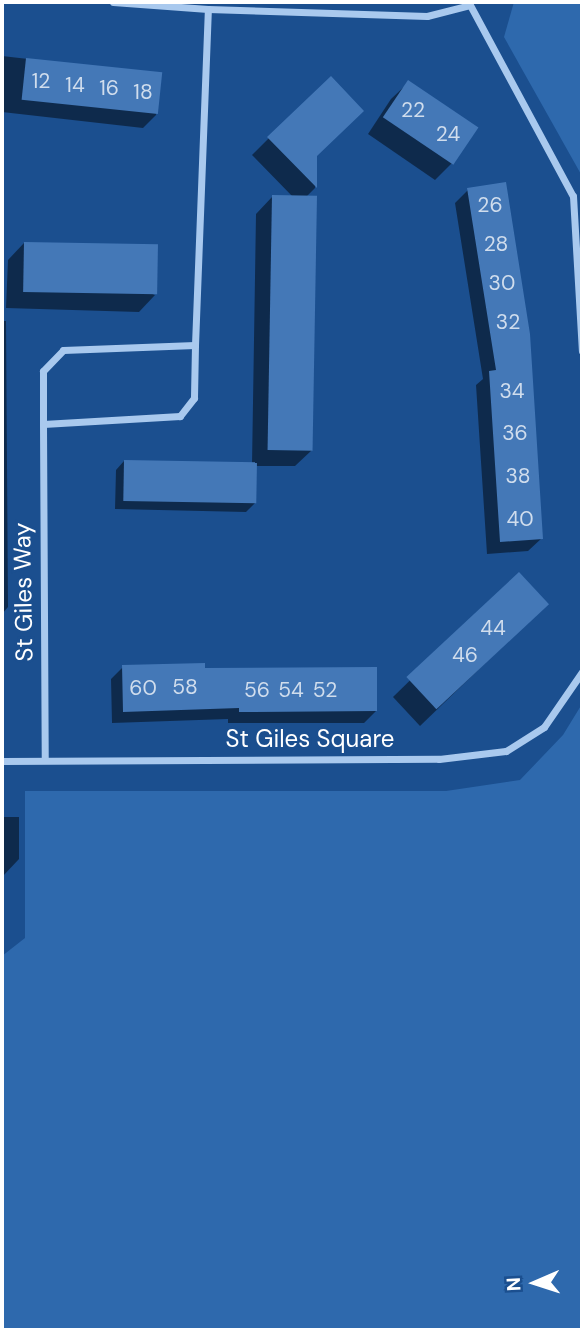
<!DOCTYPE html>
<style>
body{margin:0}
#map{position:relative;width:584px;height:1332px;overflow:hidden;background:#1b4f8f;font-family:"DM Sans",sans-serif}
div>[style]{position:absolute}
.green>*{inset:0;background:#2e69ad}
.shadow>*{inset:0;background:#0007}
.building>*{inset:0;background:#4478b7;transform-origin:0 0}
.minor>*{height:7px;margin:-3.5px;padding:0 3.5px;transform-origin:3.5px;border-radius:3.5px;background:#a9c9ee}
span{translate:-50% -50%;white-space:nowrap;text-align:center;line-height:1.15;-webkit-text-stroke:5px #1b4f8f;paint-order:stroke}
.number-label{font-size:21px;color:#d0dded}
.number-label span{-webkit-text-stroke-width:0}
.street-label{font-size:24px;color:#fff}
.frame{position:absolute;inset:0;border:4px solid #fff;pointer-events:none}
.north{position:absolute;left:500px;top:1248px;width:70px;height:70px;-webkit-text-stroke:5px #1b4f8f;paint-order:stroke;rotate:267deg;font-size:19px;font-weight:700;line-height:28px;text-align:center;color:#fff}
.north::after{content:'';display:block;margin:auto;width:24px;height:32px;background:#fff;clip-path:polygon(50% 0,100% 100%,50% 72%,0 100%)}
</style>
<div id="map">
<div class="green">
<i style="clip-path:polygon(514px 2px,582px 2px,582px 176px,504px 37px)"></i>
<i style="clip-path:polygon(582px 704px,582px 1330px,2px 1330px,2px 956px,25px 938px,25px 791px,446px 791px,520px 780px,563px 735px)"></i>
</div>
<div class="shadow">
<i style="clip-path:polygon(2px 56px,160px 74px,156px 115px,143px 128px,2px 112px)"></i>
<i style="clip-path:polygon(408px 83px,452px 163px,435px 180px,368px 134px,391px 99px)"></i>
<i style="clip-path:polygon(269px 138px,315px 156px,315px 188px,306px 197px,312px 450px,295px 466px,255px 466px,255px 503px,246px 512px,115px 509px,116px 470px,124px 461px,252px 464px,256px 214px,272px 197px,293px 197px,252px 155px)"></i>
<i style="clip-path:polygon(468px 190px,542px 538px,528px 551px,487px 554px,476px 385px,483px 379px,455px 203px)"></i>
<i style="clip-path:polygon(24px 243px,155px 295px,139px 312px,6px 308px,8px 260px)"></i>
<i style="clip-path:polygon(2px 321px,6px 321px,8px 607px,2px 614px)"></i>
<i style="clip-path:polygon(519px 574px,530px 620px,420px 726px,393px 697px)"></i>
<i style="clip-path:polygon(123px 667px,203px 669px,376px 711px,364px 723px,228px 723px,228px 719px,112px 723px,111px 679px)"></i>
<i style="clip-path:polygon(2px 817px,19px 817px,19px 859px,3px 876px)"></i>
</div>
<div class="building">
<i style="left:26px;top:58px;width:137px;height:42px;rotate:6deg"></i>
<i style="clip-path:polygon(331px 76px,364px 111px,317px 156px,317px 188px,267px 137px)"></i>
<i style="left:408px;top:80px;width:85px;height:45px;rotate:34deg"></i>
<i style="clip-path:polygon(506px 182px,530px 334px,543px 539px,500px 542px,489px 371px,496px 370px,467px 188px)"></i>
<i style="left:272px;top:195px;width:45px;height:255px;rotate:1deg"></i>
<i style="left:24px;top:242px;width:134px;height:50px;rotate:1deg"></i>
<i style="left:124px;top:460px;width:133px;height:41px;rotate:1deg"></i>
<i style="left:519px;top:572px;width:44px;height:154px;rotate:47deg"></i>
<i style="clip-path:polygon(205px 663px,205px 668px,377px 667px,377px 711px,239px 712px,239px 708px,123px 712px,122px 665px)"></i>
</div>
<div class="minor">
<i style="left:113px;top:2px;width:95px;rotate:4.2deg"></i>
<i style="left:208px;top:9px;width:219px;rotate:1.8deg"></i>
<i style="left:427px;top:16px;width:44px;rotate:-14.3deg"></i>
<i style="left:470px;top:5px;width:217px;rotate:61.7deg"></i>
<i style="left:573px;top:196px;width:155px;rotate:86.7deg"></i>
<i style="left:195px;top:345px;width:53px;rotate:91.1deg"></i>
<i style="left:194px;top:398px;width:23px;rotate:128deg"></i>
<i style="left:180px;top:416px;width:137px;rotate:176.7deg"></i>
<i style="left:43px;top:424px;width:53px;rotate:-90deg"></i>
<i style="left:43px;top:371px;width:29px;rotate:-46deg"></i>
<i style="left:63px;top:350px;width:132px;rotate:-2.2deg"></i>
<i style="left:195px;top:345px;width:336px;rotate:-87.8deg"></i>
<i style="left:43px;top:424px;width:336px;rotate:89.7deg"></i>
<i style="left:2px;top:761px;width:437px;rotate:-0.3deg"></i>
<i style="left:439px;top:759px;width:67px;rotate:-6.8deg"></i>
<i style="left:506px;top:751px;width:45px;rotate:-32.3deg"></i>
<i style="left:544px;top:727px;width:67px;rotate:-55.4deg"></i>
</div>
<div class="number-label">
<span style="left:41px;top:81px">12</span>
<span style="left:75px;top:85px">14</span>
<span style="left:109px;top:88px">16</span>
<span style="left:143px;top:92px">18</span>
<span style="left:413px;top:110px">22</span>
<span style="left:448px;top:134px">24</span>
<span style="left:490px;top:205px">26</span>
<span style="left:496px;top:244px">28</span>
<span style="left:502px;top:283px">30</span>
<span style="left:508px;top:322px">32</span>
<span style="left:512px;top:391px">34</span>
<span style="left:515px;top:433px">36</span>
<span style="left:518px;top:476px">38</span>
<span style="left:520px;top:519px">40</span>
<span style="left:493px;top:628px">44</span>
<span style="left:465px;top:655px">46</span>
<span style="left:185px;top:687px">58</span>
<span style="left:143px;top:688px">60</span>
<span style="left:257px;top:690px">56</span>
<span style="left:291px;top:690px">54</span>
<span style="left:325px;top:690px">52</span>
</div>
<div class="street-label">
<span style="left:23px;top:592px;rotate:-91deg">St Giles Way</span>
<span style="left:310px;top:739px">St Giles Square</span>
</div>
<div class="frame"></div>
<div class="north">N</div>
</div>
